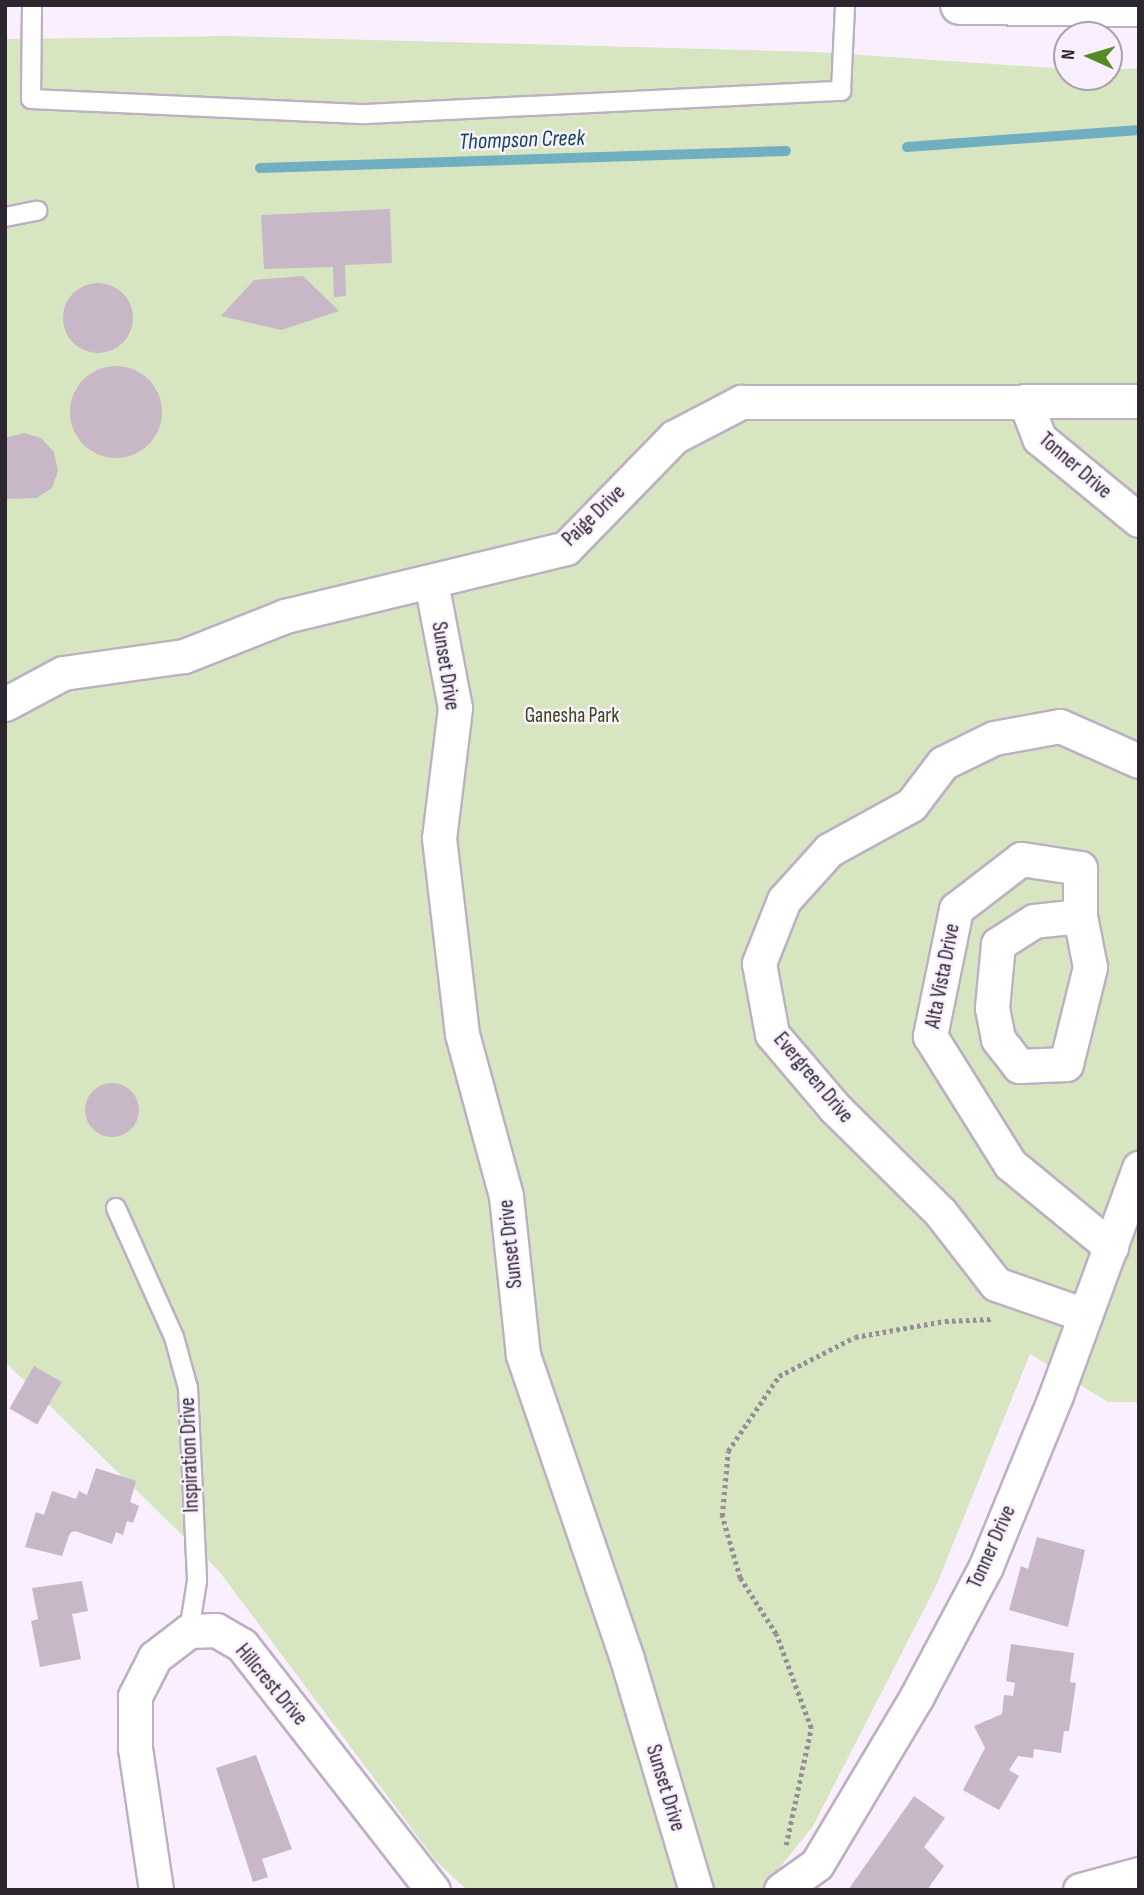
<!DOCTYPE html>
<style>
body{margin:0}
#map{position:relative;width:1144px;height:1895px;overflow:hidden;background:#faeffe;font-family:"Sofia Sans Condensed",sans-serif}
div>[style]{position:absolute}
.green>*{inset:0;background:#d7e6c1}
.stream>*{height:10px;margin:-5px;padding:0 5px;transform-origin:5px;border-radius:5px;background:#6fafbf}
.building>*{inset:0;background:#c7b7c7;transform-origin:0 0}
.round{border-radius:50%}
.path>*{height:4.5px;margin-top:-2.25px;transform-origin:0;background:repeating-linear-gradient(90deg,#958d98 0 3.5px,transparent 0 7px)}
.roads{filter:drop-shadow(2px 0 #bdb0c2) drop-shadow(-2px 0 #bdb0c2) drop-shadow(0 2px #bdb0c2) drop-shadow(0 -2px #bdb0c2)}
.service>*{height:18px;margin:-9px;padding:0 9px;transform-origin:9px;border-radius:9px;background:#fff}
.minor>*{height:33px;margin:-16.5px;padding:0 16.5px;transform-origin:16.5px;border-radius:16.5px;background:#fff}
.secondary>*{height:38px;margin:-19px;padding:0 19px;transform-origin:19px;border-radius:19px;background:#fff}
span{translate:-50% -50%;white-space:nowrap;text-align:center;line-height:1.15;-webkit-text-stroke:5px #faeffe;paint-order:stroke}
.street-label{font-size:21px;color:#2c272e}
.park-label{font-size:21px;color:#364711}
.water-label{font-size:23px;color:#104955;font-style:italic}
.frame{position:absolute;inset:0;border:7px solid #2c272e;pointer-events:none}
.north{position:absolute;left:1053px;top:21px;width:70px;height:70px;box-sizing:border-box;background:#faeffe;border:2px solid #a89fab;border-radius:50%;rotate:274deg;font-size:19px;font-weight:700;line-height:28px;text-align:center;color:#2c272e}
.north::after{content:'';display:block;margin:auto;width:24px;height:32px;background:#558b25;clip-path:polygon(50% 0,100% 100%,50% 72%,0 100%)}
</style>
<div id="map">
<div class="green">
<i style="clip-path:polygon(230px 36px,816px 52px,1067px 69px,1067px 77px,1109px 77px,1109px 70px,1139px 68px,1139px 1402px,1108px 1402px,1030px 1354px,936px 1586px,813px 1826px,762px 1890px,467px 1890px,435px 1860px,219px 1571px,5px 1362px,5px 39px)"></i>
</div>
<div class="stream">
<i style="left:907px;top:147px;width:233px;rotate:-4.2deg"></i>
<i style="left:260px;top:168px;width:526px;rotate:-1.85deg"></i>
</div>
<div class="building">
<i style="clip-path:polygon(390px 209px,392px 263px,345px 265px,346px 296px,334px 297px,333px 267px,264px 269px,261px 215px)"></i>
<i style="clip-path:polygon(303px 276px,339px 311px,281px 330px,221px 316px,254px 280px)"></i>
<i class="round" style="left:63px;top:283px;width:70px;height:70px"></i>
<i class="round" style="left:70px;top:366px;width:92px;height:92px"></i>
<i style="clip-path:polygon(24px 433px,41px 438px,54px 452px,58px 471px,52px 488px,37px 498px,5px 499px,5px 438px)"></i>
<i class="round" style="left:85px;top:1083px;width:54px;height:54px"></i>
<i style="left:34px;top:1366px;width:32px;height:49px;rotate:30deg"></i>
<i style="clip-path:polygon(96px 1468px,136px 1481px,130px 1502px,139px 1506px,133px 1523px,127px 1521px,123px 1535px,116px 1532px,112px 1544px,75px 1531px,70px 1533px,62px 1556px,25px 1547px,36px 1512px,44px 1515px,52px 1491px,76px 1499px,79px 1491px,87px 1495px)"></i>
<i style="clip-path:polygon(1037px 1537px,1085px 1550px,1068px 1627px,1009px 1610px,1021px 1566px,1028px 1569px)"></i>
<i style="clip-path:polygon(82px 1581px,88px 1611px,72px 1614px,81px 1659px,40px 1667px,31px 1621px,38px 1619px,32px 1588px)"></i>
<i style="clip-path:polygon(1011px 1644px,1074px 1653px,1070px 1682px,1076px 1683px,1069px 1731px,1064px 1731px,1061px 1753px,1034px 1749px,1033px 1758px,1018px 1756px,1009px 1770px,1019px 1776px,999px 1810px,963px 1790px,985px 1748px,974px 1726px,1002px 1714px,1004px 1695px,1013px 1696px,1015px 1683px,1006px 1681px)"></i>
<i style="clip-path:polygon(256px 1755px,292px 1849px,262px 1859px,268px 1877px,253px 1882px,216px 1768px)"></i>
<i style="clip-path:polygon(914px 1796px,945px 1818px,924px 1847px,944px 1866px,927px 1890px,848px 1890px)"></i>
</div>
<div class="path">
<i style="left:786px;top:1845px;width:120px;rotate:-77.9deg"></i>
<i style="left:811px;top:1728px;width:100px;rotate:-110.4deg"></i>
<i style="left:776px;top:1634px;width:67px;rotate:-122.7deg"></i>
<i style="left:740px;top:1578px;width:65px;rotate:-106.2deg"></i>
<i style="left:722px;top:1516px;width:65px;rotate:-84.7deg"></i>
<i style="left:728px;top:1451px;width:91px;rotate:-55.8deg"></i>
<i style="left:779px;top:1376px;width:85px;rotate:-27.2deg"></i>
<i style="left:855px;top:1337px;width:91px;rotate:-10.1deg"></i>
<i style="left:945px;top:1321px;width:49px;rotate:-2.3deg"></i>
</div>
<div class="roads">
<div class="service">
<i style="left:32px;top:5px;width:94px;rotate:90.6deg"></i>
<i style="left:31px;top:99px;width:335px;rotate:2.6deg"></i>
<i style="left:366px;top:114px;width:476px;rotate:-2.8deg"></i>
<i style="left:841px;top:91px;width:86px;rotate:-87.3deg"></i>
<i style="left:5px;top:217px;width:33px;rotate:-11deg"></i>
<i style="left:116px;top:1208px;width:141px;rotate:65.8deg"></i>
<i style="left:174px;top:1337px;width:53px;rotate:74.6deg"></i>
<i style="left:188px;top:1388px;width:193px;rotate:87.3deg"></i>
<i style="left:197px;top:1581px;width:51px;rotate:99.1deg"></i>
</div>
<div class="minor">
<i style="left:1025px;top:401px;width:40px;rotate:69deg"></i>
<i style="left:1039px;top:438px;width:129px;rotate:39.4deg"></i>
<i style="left:431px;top:582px;width:128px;rotate:79.2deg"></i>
<i style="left:455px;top:708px;width:131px;rotate:97deg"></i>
<i style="left:439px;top:838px;width:197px;rotate:83.3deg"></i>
<i style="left:462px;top:1034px;width:168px;rotate:74.8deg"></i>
<i style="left:506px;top:1196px;width:160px;rotate:83.9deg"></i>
<i style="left:523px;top:1355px;width:321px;rotate:71.1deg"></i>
<i style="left:627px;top:1659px;width:241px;rotate:73.4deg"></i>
<i style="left:5px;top:704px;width:66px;rotate:-28.1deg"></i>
<i style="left:63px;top:673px;width:122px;rotate:-8deg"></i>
<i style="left:184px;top:656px;width:109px;rotate:-21.6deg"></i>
<i style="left:285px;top:616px;width:289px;rotate:-13.6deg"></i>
<i style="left:566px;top:548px;width:155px;rotate:-45.8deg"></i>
<i style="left:674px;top:437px;width:76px;rotate:-27.6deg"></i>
<i style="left:741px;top:402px;width:398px;rotate:-0.1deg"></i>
<i style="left:1080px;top:916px;width:46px;rotate:173.8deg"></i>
<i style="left:1034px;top:921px;width:43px;rotate:147.4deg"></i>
<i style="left:998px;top:944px;width:64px;rotate:95.4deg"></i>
<i style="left:992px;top:1008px;width:32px;rotate:79deg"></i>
<i style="left:998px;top:1039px;width:34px;rotate:52deg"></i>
<i style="left:1019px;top:1066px;width:47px;rotate:-2.4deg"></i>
<i style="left:1066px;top:1064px;width:100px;rotate:-76.1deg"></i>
<i style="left:1090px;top:967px;width:52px;rotate:-101.1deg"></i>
<i style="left:1080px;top:916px;width:48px;rotate:-90deg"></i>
<i style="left:1080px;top:868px;width:60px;rotate:-171.3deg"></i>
<i style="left:1021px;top:859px;width:82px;rotate:142.4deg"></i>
<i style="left:956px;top:909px;width:130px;rotate:101.6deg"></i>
<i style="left:930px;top:1036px;width:151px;rotate:58deg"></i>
<i style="left:1010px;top:1164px;width:131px;rotate:39.4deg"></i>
<i style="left:1085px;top:1315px;width:94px;rotate:-160.8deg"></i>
<i style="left:996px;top:1284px;width:91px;rotate:-127.9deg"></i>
<i style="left:940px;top:1212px;width:148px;rotate:-135.3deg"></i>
<i style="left:835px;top:1108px;width:97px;rotate:-130.4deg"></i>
<i style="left:772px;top:1034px;width:72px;rotate:-100.4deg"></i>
<i style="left:759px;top:963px;width:68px;rotate:-68.4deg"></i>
<i style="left:784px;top:900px;width:67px;rotate:-48deg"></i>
<i style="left:829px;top:850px;width:94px;rotate:-28.8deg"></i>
<i style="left:911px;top:805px;width:53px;rotate:-52.7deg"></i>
<i style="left:943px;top:763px;width:57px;rotate:-26.1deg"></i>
<i style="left:994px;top:738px;width:67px;rotate:-10.3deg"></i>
<i style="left:1060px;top:726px;width:86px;rotate:23.9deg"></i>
<i style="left:156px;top:1890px;width:144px;rotate:-98.4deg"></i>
<i style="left:135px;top:1748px;width:52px;rotate:-90deg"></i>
<i style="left:135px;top:1696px;width:44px;rotate:-62.9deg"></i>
<i style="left:155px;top:1657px;width:43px;rotate:-37.4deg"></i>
<i style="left:189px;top:1631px;width:27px;rotate:-2deg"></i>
<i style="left:216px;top:1630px;width:30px;rotate:30deg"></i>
<i style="left:242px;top:1645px;width:311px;rotate:52.1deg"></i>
<i style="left:781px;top:1890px;width:44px;rotate:-35.8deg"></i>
<i style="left:817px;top:1864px;width:196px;rotate:-59.2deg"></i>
<i style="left:917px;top:1696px;width:147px;rotate:-62deg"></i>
<i style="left:986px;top:1566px;width:185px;rotate:-67.7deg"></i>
<i style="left:1056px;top:1395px;width:242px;rotate:-69.9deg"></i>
<i style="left:1080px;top:1890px;width:61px;rotate:-15.2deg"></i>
</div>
<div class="secondary">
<i style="left:960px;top:5px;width:179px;rotate:0.6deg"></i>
</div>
</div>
<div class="street-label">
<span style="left:1075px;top:466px;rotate:41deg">Tonner Drive</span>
<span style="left:594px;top:516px;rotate:-44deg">Paige Drive</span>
<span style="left:445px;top:666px;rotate:81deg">Sunset Drive</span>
<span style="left:943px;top:976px;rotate:-79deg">Alta Vista Drive</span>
<span style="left:813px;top:1078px;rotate:50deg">Evergreen Drive</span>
<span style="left:511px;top:1244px;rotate:-96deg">Sunset Drive</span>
<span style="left:190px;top:1455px;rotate:-92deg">Inspiration Drive</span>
<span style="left:992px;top:1547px;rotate:-66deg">Tonner Drive</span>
<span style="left:271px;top:1685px;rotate:50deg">Hillcrest Drive</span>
<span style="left:665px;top:1788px;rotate:73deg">Sunset Drive</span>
</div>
<div class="park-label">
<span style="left:572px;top:716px">Ganesha Park</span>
</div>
<div class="water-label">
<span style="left:522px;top:140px;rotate:-2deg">Thompson Creek</span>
</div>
<div class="frame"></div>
<div class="north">N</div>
</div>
